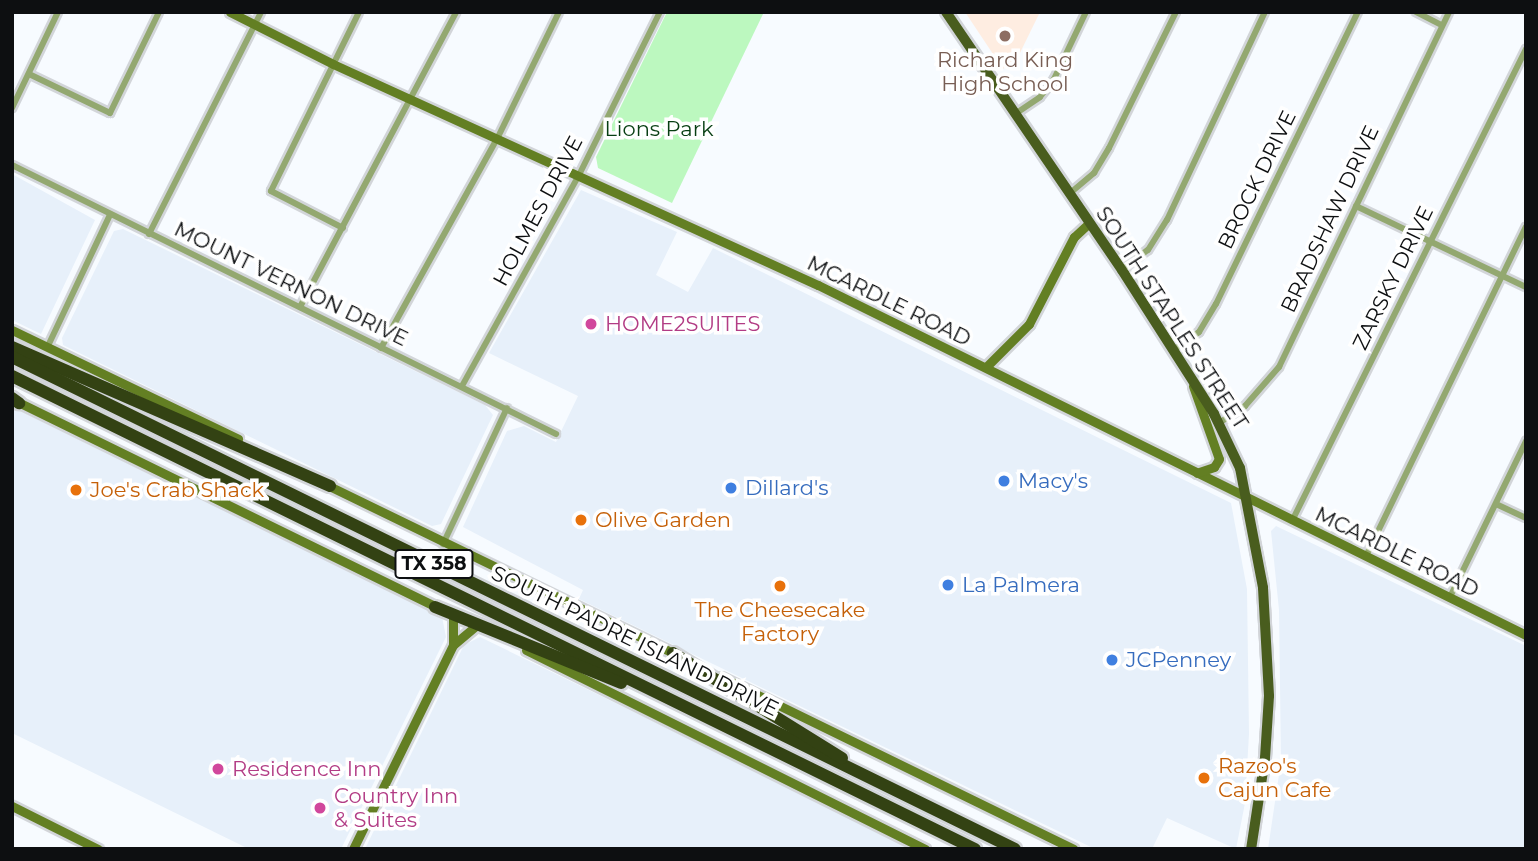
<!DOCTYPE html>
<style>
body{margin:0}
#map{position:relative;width:1538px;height:861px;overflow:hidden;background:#f7fbff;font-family:Montserrat,sans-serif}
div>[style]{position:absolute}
.built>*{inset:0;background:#e7f0fa}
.education>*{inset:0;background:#feede1}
.green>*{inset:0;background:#bcf8bf}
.roads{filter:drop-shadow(2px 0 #d2d5d9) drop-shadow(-2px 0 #d2d5d9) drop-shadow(0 2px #d2d5d9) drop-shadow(0 -2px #d2d5d9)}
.street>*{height:6px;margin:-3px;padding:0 3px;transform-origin:3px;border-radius:3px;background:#93a870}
.secondary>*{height:9px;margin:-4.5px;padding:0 4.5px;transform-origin:4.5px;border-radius:4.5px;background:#637f23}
.primary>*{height:10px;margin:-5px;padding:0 5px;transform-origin:5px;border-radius:5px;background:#495d1e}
.highway>*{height:12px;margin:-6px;padding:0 6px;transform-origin:6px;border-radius:6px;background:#334213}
.dots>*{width:19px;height:19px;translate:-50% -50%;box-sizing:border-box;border:4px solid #fff;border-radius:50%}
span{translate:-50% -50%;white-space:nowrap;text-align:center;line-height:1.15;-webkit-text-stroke:7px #fff;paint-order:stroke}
.shield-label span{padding:2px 5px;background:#fff;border:2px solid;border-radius:5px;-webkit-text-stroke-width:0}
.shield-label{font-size:19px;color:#0d0f11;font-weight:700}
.education-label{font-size:21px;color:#785e54}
.park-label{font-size:21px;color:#073e12}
.street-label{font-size:21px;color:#0d0f11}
.hotel-label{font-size:21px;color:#b23c85}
.left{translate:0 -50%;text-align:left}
.shop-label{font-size:21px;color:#366cbe}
.food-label{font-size:21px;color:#c56008}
.frame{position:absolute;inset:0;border:14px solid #0d0f11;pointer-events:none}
</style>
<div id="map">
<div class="built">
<i style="clip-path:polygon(12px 174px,95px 220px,41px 334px,12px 320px)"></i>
<i style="clip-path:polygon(581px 190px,677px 232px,656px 275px,688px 292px,713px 248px,1231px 503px,1247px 589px,1249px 734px,1245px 803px,1236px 849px,1167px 818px,1152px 849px,1095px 849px,579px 599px,583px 590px,463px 527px,507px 431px,524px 426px,556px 442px,578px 396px,489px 353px)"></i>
<i style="clip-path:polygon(123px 229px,485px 405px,493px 415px,441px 524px,432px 526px,63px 345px,62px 338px,114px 231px)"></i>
<i style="clip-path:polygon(12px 407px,442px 617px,446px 637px,341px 849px,249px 849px,12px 733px)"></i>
<i style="clip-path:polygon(1276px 526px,1526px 646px,1526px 849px,1268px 849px,1281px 761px,1279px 610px,1271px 531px)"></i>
<i style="clip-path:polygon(480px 637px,915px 849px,365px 849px,464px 645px)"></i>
</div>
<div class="education">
<i style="clip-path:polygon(965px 12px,1040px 12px,1017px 59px,1003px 69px)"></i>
</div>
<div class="green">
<i style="clip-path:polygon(667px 12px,764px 12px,672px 203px,598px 168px,596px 157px)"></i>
</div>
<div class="roads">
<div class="street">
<i style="left:1416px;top:12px;width:28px;rotate:27deg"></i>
<i style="left:29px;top:74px;width:90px;rotate:25.7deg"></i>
<i style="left:110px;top:113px;width:112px;rotate:-64.1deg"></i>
<i style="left:12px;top:108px;width:106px;rotate:-64.4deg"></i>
<i style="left:1015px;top:114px;width:30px;rotate:-34deg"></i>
<i style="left:1040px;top:97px;width:23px;rotate:-52deg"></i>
<i style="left:1054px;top:79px;width:74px;rotate:-64.5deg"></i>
<i style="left:12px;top:165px;width:607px;rotate:26.31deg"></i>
<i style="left:1069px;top:194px;width:33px;rotate:-40deg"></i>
<i style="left:1094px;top:173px;width:29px;rotate:-59deg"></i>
<i style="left:1109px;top:148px;width:152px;rotate:-63.8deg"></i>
<i style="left:1356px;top:206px;width:188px;rotate:25.5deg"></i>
<i style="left:343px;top:228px;width:81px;rotate:-152.8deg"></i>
<i style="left:271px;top:191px;width:199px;rotate:-63.8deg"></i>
<i style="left:149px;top:234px;width:249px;rotate:-63.2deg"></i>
<i style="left:1122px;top:270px;width:33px;rotate:-38deg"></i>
<i style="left:1148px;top:250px;width:36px;rotate:-58deg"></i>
<i style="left:1167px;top:220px;width:230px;rotate:-64.8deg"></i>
<i style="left:300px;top:307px;width:334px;rotate:-62.1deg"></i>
<i style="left:47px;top:348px;width:147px;rotate:-64.7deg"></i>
<i style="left:381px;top:348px;width:239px;rotate:-61deg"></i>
<i style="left:497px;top:139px;width:141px;rotate:-64deg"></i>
<i style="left:1172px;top:351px;width:33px;rotate:-35deg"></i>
<i style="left:1199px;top:332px;width:33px;rotate:-59deg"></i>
<i style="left:1216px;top:304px;width:325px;rotate:-64.1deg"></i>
<i style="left:462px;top:386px;width:241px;rotate:-61deg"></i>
<i style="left:579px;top:175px;width:182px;rotate:-63.6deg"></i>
<i style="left:1219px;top:423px;width:31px;rotate:-33deg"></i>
<i style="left:1245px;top:406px;width:52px;rotate:-48.9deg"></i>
<i style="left:1279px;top:367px;width:394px;rotate:-64.4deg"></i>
<i style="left:1496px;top:504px;width:33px;rotate:25deg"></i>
<i style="left:1292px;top:521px;width:527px;rotate:-63.63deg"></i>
<i style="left:443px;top:544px;width:150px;rotate:-64.8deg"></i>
<i style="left:1366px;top:556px;width:366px;rotate:-64.1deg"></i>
<i style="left:1450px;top:597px;width:174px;rotate:-64deg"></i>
</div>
<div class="secondary">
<i style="left:230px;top:12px;width:115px;rotate:26.8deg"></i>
<i style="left:333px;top:64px;width:533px;rotate:24.5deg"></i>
<i style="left:818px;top:285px;width:790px;rotate:26.31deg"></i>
<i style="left:12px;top:330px;width:251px;rotate:25.7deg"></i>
<i style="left:986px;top:367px;width:61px;rotate:-45deg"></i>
<i style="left:1029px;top:324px;width:98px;rotate:-62.7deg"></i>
<i style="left:1074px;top:237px;width:21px;rotate:-43deg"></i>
<i style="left:1193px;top:386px;width:77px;rotate:70.4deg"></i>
<i style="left:1219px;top:459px;width:9px;rotate:122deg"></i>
<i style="left:1214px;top:467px;width:18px;rotate:161deg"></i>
<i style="left:14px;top:400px;width:472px;rotate:26.1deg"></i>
<i style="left:325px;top:484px;width:391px;rotate:25.9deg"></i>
<i style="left:453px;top:615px;width:30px;rotate:90deg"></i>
<i style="left:526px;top:650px;width:446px;rotate:26.5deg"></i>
<i style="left:721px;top:677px;width:392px;rotate:26deg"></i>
<i style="left:12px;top:806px;width:96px;rotate:26.6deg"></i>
<i style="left:353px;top:849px;width:227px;rotate:-63.9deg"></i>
<i style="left:453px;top:645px;width:31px;rotate:-40deg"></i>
</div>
<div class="primary">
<i style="left:946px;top:12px;width:312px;rotate:55.7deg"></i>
<i style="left:1122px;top:270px;width:171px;rotate:57.4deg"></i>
<i style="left:1214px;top:414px;width:60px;rotate:64.3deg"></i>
<i style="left:1240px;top:468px;width:122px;rotate:79.1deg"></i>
<i style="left:1263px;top:588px;width:108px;rotate:86.8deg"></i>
<i style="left:1269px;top:696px;width:62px;rotate:93.7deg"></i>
<i style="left:1265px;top:758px;width:92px;rotate:98.7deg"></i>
</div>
<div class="highway">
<i style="left:12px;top:347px;width:347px;rotate:23.6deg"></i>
<i style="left:12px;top:357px;width:1117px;rotate:26.13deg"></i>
<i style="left:12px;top:376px;width:1073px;rotate:26.16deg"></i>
<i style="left:12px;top:398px;width:9px;rotate:36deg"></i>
<i style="left:435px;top:607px;width:201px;rotate:22.2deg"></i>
<i style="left:673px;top:653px;width:199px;rotate:31.9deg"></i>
</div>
</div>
<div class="dots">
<i style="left:1005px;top:36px;background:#8d6e63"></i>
<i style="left:591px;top:324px;background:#d1479c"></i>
<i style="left:1004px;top:481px;background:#3f7fe0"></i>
<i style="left:731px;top:488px;background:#3f7fe0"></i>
<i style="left:76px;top:490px;background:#e8710a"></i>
<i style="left:581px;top:520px;background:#e8710a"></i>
<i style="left:948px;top:585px;background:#3f7fe0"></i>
<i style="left:780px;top:586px;background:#e8710a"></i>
<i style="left:1112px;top:660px;background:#3f7fe0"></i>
<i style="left:218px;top:769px;background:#d1479c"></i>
<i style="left:1204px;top:778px;background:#e8710a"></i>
<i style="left:320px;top:808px;background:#d1479c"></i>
</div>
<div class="shield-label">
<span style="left:434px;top:564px">TX 358</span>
</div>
<div class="education-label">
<span style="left:1005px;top:72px">Richard King<br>High School</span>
</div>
<div class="park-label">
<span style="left:659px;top:129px">Lions Park</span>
</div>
<div class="street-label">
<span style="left:1257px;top:180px;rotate:-64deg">BROCK DRIVE</span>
<span style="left:538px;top:211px;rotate:-62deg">HOLMES DRIVE</span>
<span style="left:1330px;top:219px;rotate:-65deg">BRADSHAW DRIVE</span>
<span style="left:1393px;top:278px;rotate:-64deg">ZARSKY DRIVE</span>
<span style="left:291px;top:284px;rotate:26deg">MOUNT VERNON DRIVE</span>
<span style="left:889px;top:301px;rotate:26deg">MCARDLE ROAD</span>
<span style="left:1172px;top:318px;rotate:57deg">SOUTH STAPLES STREET</span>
<span style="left:1397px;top:552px;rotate:26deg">MCARDLE ROAD</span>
<span style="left:635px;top:641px;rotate:26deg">SOUTH PADRE ISLAND DRIVE</span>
</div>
<div class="hotel-label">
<span class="left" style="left:605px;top:324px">HOME2SUITES</span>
<span class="left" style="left:232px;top:769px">Residence Inn</span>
<span class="left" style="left:334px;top:808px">Country Inn<br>&amp; Suites</span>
</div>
<div class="shop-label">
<span class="left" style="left:1018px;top:481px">Macy's</span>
<span class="left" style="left:745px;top:488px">Dillard's</span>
<span class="left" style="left:962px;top:585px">La Palmera</span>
<span class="left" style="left:1126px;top:660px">JCPenney</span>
</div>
<div class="food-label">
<span class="left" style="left:90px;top:490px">Joe's Crab Shack</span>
<span class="left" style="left:595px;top:520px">Olive Garden</span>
<span style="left:780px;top:622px">The Cheesecake<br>Factory</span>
<span class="left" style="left:1218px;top:778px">Razoo's<br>Cajun Cafe</span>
</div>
<div class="frame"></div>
</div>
